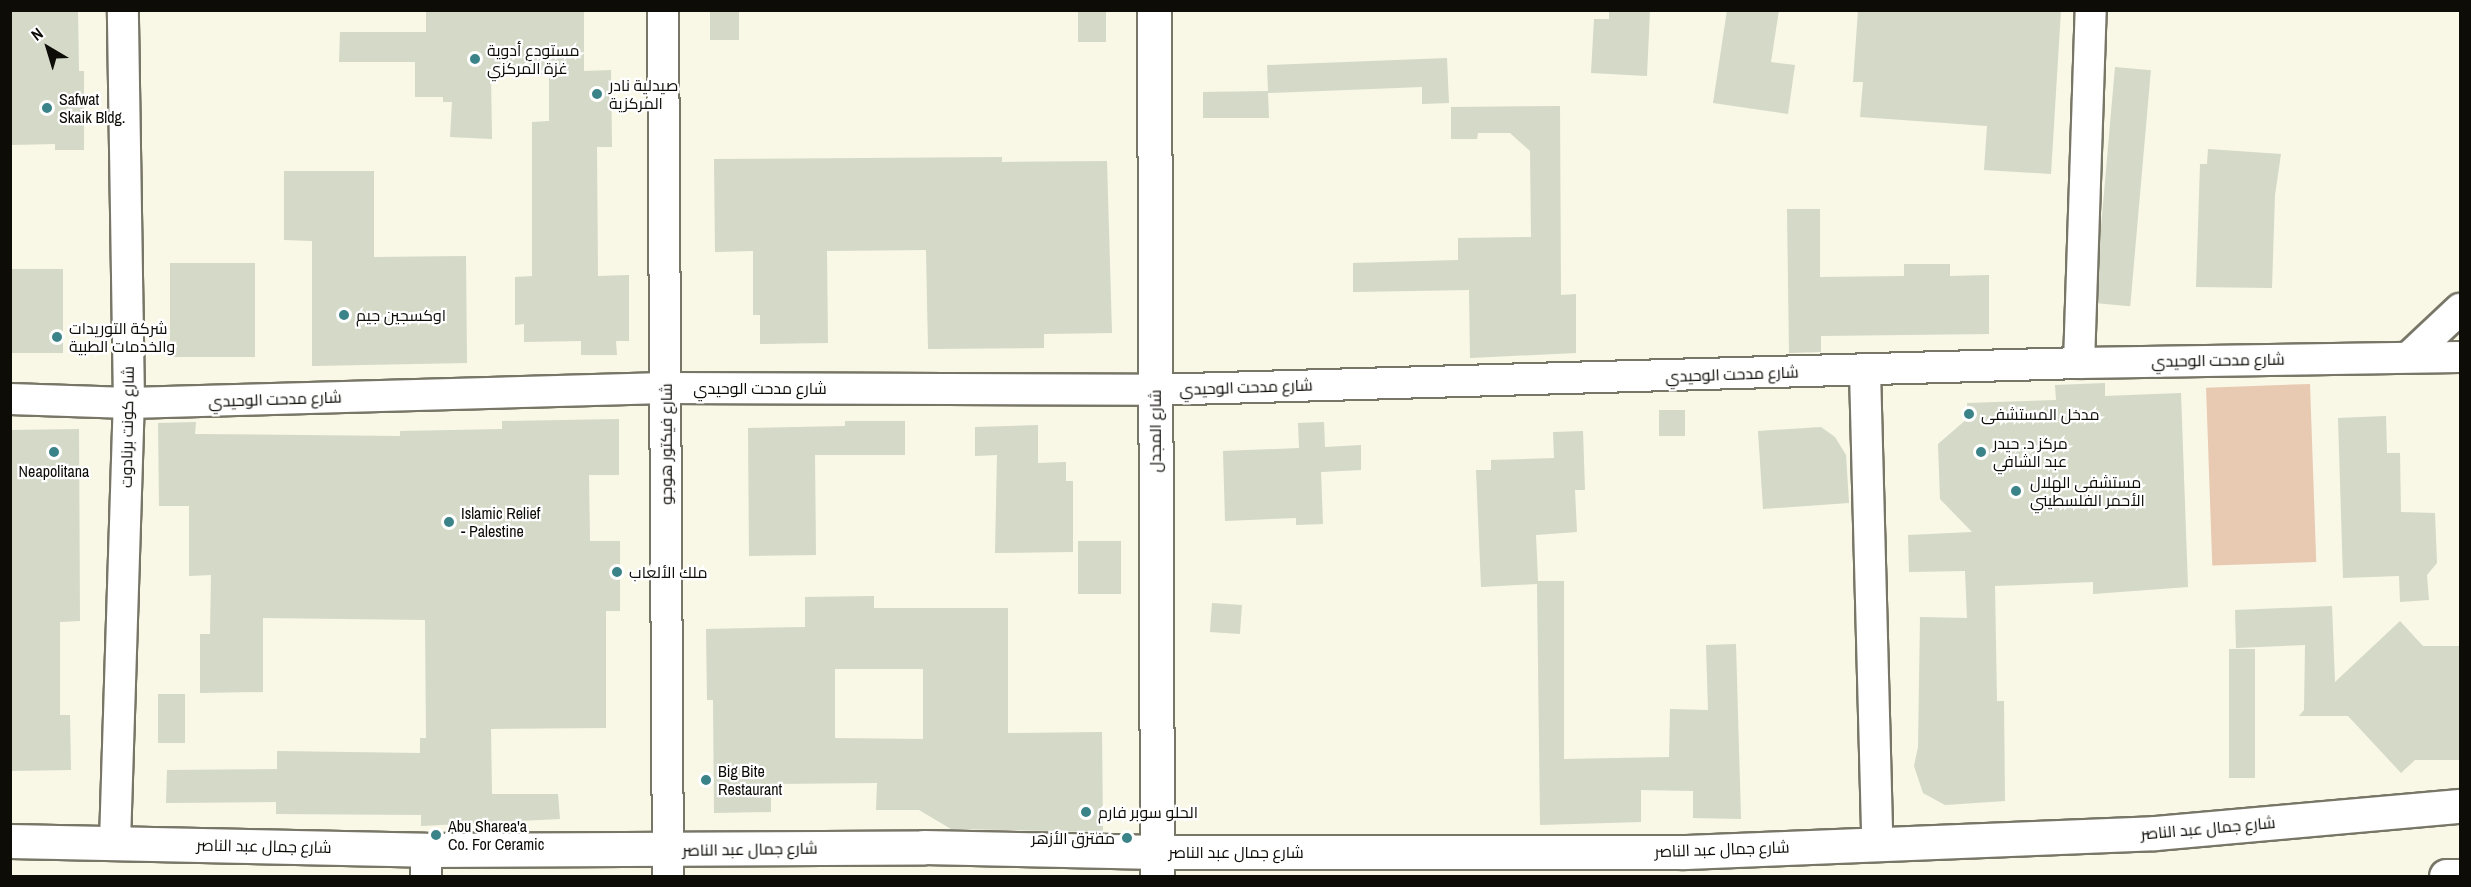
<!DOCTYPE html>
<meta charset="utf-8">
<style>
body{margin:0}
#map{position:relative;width:2471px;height:887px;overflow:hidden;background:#f9f7e6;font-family:"Archivo Narrow",Cairo,sans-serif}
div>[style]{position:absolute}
.green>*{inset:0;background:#e8c9b2;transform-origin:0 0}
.building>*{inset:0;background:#d4d9c8;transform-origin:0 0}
.roads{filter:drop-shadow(2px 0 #787667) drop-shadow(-2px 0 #787667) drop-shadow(0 2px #787667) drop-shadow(0 -2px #787667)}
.minor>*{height:30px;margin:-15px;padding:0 15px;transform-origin:15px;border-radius:15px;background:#fff}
.major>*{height:33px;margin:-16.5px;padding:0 16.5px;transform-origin:16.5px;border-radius:16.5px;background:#fff}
.dots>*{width:16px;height:16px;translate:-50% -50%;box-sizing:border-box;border:3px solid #fff;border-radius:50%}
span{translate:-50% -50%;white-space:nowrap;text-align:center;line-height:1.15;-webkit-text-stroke:4.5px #fff;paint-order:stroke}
.poi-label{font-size:16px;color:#0d0c07}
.left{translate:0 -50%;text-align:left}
.right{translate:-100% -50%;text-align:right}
.street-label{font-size:16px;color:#0d0c07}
.frame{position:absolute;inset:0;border:12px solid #0d0c07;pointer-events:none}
.north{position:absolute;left:18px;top:18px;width:60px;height:60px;-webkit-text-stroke:4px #fff;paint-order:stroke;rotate:322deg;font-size:16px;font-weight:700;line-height:24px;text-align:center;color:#0d0c07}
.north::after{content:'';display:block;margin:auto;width:21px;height:27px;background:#0d0c07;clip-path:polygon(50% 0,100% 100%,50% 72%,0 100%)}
</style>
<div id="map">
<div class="green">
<i style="left:2310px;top:384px;width:178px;height:104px;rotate:88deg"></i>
</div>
<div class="building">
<i style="clip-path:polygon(10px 10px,78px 10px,79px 71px,84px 71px,84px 150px,55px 150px,55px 144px,10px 145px)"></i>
<i style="clip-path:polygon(426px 10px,584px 10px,584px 71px,611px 70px,612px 147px,597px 147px,598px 276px,629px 275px,629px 341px,616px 341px,617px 355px,581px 355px,581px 341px,524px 342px,524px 324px,515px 325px,515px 277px,532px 276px,532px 122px,549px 121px,549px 75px,491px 76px,492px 139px,450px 137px,452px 102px,443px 102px,443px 97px,415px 97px,415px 62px,339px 62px,340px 32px,426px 32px)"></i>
<i style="left:710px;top:10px;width:29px;height:30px"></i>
<i style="left:1078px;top:10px;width:28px;height:32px"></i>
<i style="clip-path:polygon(1609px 10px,1650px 10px,1647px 76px,1591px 73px,1594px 19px,1609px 19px)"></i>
<i style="clip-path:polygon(1727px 10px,1779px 10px,1771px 62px,1795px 65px,1788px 114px,1713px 103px)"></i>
<i style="clip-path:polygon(1858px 10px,2061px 10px,2051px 174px,1984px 170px,1987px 126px,1860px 117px,1863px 82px,1853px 82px)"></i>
<i style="clip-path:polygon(1447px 58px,1449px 103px,1422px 104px,1422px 87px,1268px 93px,1269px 118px,1203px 118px,1203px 92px,1268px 91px,1267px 65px)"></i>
<i style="left:2115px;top:67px;width:36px;height:237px;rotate:5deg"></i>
<i style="clip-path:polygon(1560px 106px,1561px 295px,1576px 294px,1576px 353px,1470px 358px,1469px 290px,1353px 292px,1353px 263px,1458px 260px,1458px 238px,1531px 237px,1530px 151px,1510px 133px,1478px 133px,1477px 139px,1451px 139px,1451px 107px)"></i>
<i style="clip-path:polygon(2208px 149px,2281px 154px,2275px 195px,2272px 288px,2196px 287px,2200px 164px,2207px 164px)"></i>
<i style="clip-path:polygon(1002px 157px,1002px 162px,1107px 161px,1112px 333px,1044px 334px,1044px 348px,928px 349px,926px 250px,827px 251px,828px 343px,760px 344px,760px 315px,753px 315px,753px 251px,715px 252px,714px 159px)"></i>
<i style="clip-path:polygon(284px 171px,374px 171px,374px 257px,466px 256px,467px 363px,312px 366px,312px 241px,284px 240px)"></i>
<i style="clip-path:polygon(1787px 209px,1820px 209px,1820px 277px,1904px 276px,1904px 264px,1950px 264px,1950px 276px,1989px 275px,1989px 334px,1821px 336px,1821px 352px,1789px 353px)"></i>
<i style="left:255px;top:263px;width:94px;height:85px;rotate:90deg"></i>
<i style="left:10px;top:269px;width:53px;height:84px"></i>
<i style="clip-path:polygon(2105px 383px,2105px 396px,2181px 393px,2188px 587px,2093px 594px,2093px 582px,1995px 586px,1997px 701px,2004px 701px,2005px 801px,1945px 805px,1923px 793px,1914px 766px,1918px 747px,1920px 617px,1967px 618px,1965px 571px,1909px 572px,1908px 535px,1972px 532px,1940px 499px,1938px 444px,1968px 418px,1967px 403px,2056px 400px,2055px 385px)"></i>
<i style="left:1659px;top:410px;width:26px;height:26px"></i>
<i style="clip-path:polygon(2386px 416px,2387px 453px,2400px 453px,2401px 512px,2435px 513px,2437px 563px,2427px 575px,2429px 600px,2400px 602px,2399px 576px,2343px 578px,2338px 418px)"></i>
<i style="clip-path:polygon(619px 419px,619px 475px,589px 475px,590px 541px,620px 541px,620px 611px,606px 611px,606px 728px,491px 729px,492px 794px,558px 794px,560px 819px,421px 826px,421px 815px,276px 814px,276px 802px,166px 803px,167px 770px,277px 769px,277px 751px,420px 753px,420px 738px,426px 738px,425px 620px,263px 618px,263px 692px,200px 693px,200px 634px,210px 634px,211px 575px,189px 576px,189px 506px,159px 506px,158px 423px,196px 422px,195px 434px,400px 436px,400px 431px,502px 429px,502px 421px)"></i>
<i style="clip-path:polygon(845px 421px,905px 421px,905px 455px,815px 455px,816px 555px,749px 556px,748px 428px,845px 426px)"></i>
<i style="clip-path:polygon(1324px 422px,1325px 447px,1361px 445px,1361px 470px,1321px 472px,1323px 524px,1296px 525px,1296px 518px,1225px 521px,1223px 451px,1299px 448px,1298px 423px)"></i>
<i style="clip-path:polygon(1038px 425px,1038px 463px,1066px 462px,1066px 481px,1073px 481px,1073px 552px,995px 553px,997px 455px,975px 456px,975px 427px)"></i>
<i style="clip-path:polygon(1821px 427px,1835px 437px,1846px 455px,1849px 503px,1763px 509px,1758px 431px)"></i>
<i style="clip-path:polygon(79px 429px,80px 621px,60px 622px,60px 715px,70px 715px,71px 770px,10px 771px,10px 430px)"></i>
<i style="clip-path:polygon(1583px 431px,1585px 490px,1575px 490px,1577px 532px,1536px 535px,1538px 581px,1564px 581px,1564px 759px,1669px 757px,1670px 709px,1708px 710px,1706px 645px,1736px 644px,1741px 819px,1693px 818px,1693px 791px,1641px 790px,1641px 822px,1540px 825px,1537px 584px,1481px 587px,1476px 470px,1491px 470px,1491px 460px,1554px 458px,1553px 432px)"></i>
<i style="left:1078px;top:541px;width:43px;height:53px"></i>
<i style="clip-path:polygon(evenodd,874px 596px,874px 608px,1008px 608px,1008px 733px,1102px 732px,1103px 832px,951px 829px,919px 810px,876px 810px,877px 783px,771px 784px,771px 812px,714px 813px,713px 700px,707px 700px,706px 629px,805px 627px,805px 597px,874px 596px,835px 669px,923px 669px,923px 739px,835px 738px,835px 669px)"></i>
<i style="left:1212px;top:603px;width:30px;height:29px;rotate:4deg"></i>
<i style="clip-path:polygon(2332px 606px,2335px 682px,2400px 621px,2423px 646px,2460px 646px,2460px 760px,2415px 760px,2401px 773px,2348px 716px,2299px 716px,2304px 710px,2305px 645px,2236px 648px,2235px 610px)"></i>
<i style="left:2229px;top:649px;width:26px;height:129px"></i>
<i style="left:158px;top:694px;width:27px;height:49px"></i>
</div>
<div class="roads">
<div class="minor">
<i style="left:663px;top:10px;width:866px;rotate:89.67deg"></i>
<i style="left:2410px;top:356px;width:69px;rotate:-43.2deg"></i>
<i style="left:2079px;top:363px;width:353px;rotate:-88.1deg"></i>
<i style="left:1865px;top:371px;width:471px;rotate:88.5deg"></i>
<i style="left:10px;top:399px;width:119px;rotate:1.9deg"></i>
<i style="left:129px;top:403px;width:536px;rotate:-1.6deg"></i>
<i style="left:665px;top:388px;width:489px;rotate:0.2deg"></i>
<i style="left:1154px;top:390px;width:925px;rotate:-1.67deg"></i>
<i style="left:2079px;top:363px;width:381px;rotate:-0.9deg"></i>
<i style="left:115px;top:842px;width:439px;rotate:-88.2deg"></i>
<i style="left:129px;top:403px;width:393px;rotate:-90.9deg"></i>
<i style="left:426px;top:850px;width:26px;rotate:90deg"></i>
</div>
<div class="major">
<i style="left:1154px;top:10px;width:866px;rotate:89.8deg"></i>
<i style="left:10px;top:841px;width:416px;rotate:1.2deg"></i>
<i style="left:426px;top:850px;width:498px;rotate:-0.3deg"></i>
<i style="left:924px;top:847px;width:234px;rotate:1.2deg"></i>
<i style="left:1158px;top:852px;width:526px"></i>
<i style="left:1684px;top:852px;width:471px;rotate:-2.3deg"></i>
<i style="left:2155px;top:833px;width:306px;rotate:-5.1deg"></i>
<i style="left:2446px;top:876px;width:14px"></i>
</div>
</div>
<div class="dots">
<i style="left:475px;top:59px;background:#3a8388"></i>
<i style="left:597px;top:94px;background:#3a8388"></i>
<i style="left:47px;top:108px;background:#3a8388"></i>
<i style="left:344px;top:315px;background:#3a8388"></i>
<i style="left:57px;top:337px;background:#3a8388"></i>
<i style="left:1969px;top:414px;background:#3a8388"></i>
<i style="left:54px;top:452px;background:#3a8388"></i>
<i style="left:1981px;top:452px;background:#3a8388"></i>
<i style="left:2016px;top:491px;background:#3a8388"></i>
<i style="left:449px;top:522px;background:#3a8388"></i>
<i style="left:617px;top:572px;background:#3a8388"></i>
<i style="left:706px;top:780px;background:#3a8388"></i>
<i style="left:1086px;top:812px;background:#3a8388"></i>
<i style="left:436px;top:835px;background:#3a8388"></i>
<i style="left:1127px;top:838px;background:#3a8388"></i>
</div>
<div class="poi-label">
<span class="left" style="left:487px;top:59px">مستودع أدوية<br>غزة المركزي</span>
<span class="left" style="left:609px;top:94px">صيدلية نادر<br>المركزية</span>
<span class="left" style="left:59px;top:108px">Safwat<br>Skaik Bldg.</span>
<span class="left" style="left:356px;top:315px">اوكسجين جيم</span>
<span class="left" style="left:69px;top:337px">شركة التوريدات<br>والخدمات الطبية</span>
<span class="left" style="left:1981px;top:414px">مدخل المستشفى</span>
<span class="left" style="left:1993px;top:452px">مركز د. حيدر<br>عبد الشافي</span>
<span style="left:54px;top:471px">Neapolitana</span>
<span class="left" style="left:2030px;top:491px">مستشفى الهلال<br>الأحمر الفلسطيني</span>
<span class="left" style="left:461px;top:522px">Islamic Relief<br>- Palestine</span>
<span class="left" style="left:629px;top:572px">ملك الألعاب</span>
<span class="left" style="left:718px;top:780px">Big Bite<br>Restaurant</span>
<span class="left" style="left:1098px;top:812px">الحلو سوبر فارم</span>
<span class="left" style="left:448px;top:835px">Abu Sharea'a<br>Co. For Ceramic</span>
<span class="right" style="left:1115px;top:838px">مفترق الأزهر</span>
</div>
<div class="street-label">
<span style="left:2218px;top:360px;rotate:-1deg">شارع مدحت الوحيدي</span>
<span style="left:1732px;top:374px;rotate:-2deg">شارع مدحت الوحيدي</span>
<span style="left:1246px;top:387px;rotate:-2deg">شارع مدحت الوحيدي</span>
<span style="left:760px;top:388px">شارع مدحت الوحيدي</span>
<span style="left:275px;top:399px;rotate:-2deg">شارع مدحت الوحيدي</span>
<span style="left:127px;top:427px;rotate:-89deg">شارع كونت برنادوت</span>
<span style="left:1155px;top:431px;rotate:-90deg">شارع المجدل</span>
<span style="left:666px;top:444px;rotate:-90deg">شارع فيكتور هوجو</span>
<span style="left:2208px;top:828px;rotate:-5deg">شارع جمال عبد الناصر</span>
<span style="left:264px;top:846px;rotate:1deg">شارع جمال عبد الناصر</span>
<span style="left:750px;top:849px;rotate:-1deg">شارع جمال عبد الناصر</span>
<span style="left:1722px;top:849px;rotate:-2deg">شارع جمال عبد الناصر</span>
<span style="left:1236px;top:852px">شارع جمال عبد الناصر</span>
</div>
<div class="frame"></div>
<div class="north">N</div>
</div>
